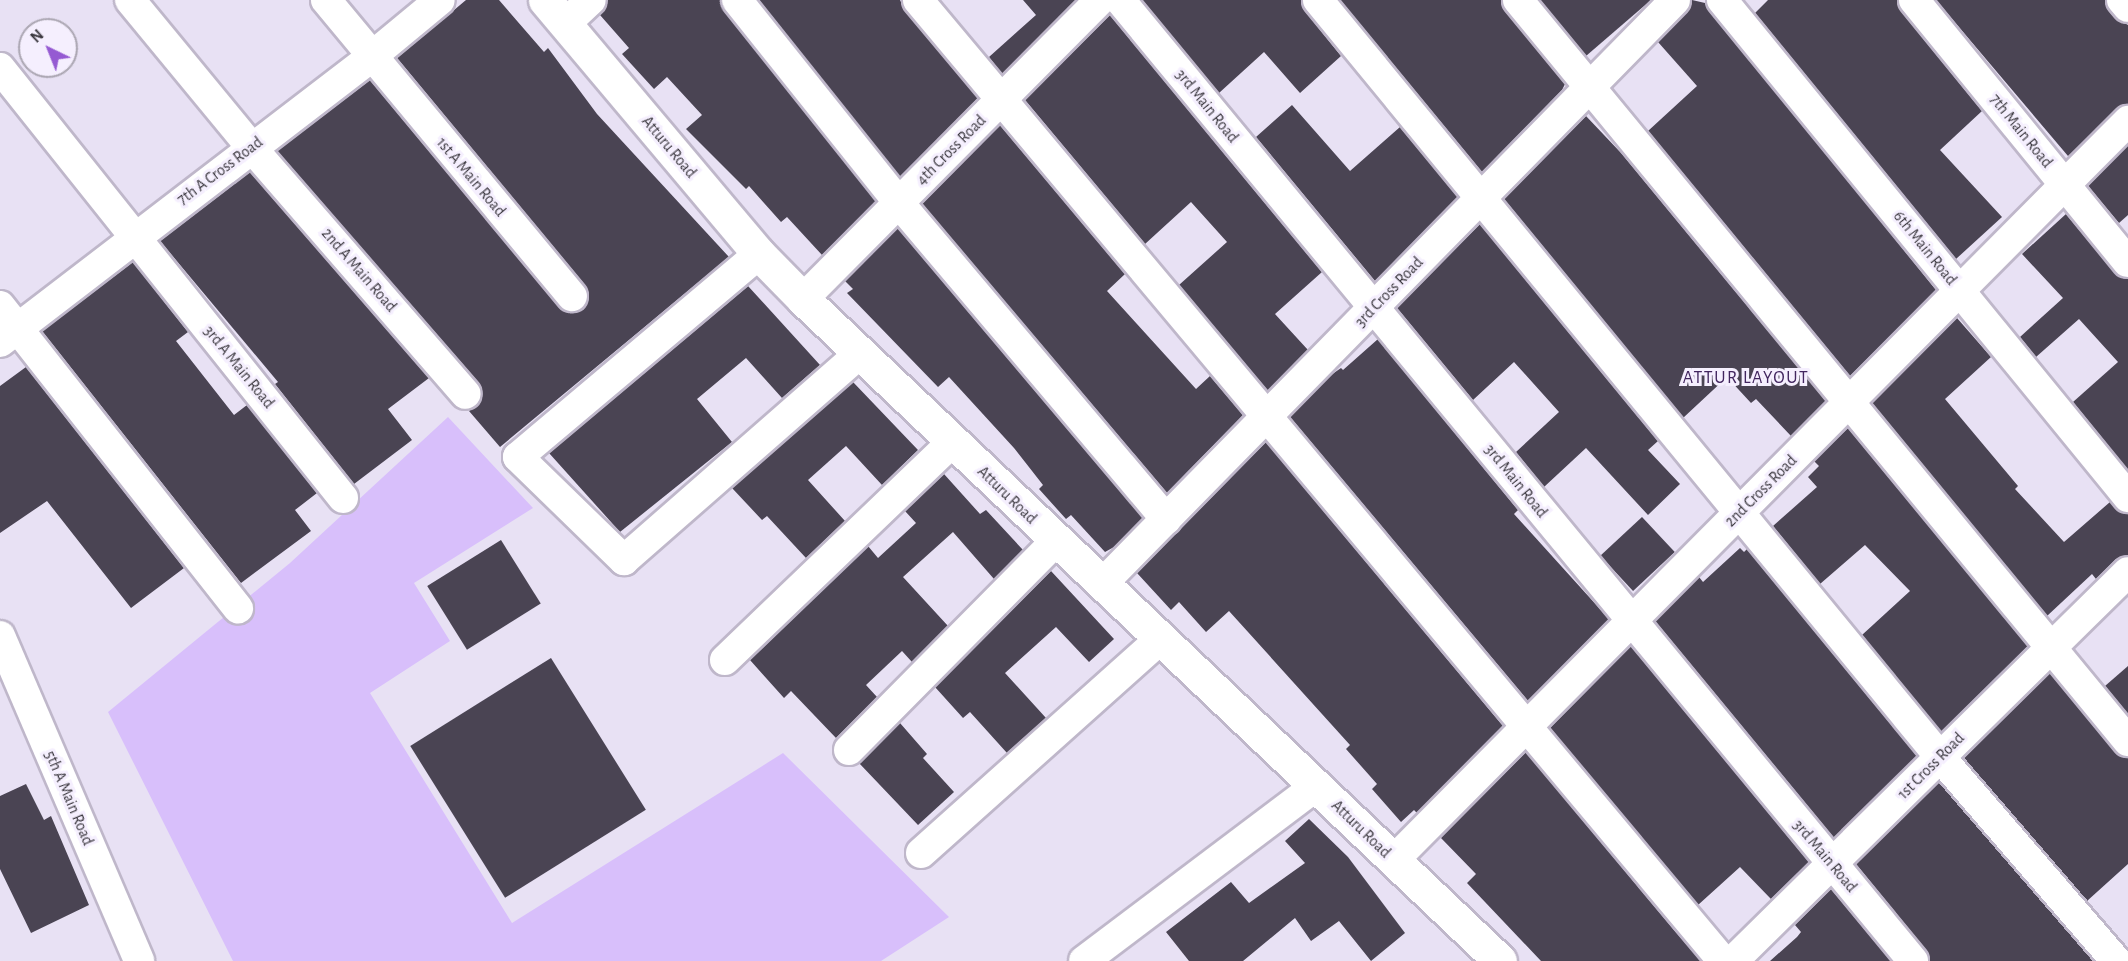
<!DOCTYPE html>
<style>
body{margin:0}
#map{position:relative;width:2128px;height:961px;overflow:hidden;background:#e8e1f4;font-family:"Alegreya Sans",sans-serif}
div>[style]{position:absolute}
.green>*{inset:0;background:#d8bffb}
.building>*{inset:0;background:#4a4453;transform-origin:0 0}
.roads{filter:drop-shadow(2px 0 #bfb7ca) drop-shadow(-2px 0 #bfb7ca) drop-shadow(0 2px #bfb7ca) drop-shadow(0 -2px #bfb7ca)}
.minor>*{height:30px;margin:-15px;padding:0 15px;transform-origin:15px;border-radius:15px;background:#fff}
.tertiary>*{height:33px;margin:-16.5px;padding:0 16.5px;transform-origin:16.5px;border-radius:16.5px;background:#fff}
span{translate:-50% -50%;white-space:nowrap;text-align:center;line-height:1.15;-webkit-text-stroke:6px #f5effe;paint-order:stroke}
.street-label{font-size:16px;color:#3b383f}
.neighbourhood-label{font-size:18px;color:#42265f;letter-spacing:1.5px}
.north{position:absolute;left:18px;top:18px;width:60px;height:60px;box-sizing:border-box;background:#f5effe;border:2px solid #aba6b2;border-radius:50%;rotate:317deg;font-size:16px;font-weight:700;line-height:24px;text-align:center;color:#3b383f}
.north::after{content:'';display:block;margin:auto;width:21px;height:27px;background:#955ad2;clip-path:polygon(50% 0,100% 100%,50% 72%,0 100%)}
</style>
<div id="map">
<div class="green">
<i style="clip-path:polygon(448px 417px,533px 508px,414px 583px,450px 641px,370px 693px,512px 923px,783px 753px,949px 917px,881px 961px,233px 961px,108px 712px,290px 563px)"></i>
</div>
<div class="building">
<i style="clip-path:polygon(466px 0,499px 0,544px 52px,548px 48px,597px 114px,729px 257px,500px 447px,469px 411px,482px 399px,479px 383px,277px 151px,370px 80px,559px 307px,567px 312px,583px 310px,588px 301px,585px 285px,397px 58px)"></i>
<i style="clip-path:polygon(608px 0,720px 0,724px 11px,876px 201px,822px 255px,787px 217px,781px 222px,749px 186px,746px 189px,686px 129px,702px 115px,667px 77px,654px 89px,622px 54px,629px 48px,600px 15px)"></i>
<i style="clip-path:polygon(759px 0,900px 0,905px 11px,978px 98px,900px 177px)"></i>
<i style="clip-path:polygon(1023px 0,1076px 0,1002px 74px,989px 57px,1036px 15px)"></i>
<i style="clip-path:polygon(1142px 0,1301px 0,1305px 11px,1341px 56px,1300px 93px,1264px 52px,1219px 93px)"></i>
<i style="clip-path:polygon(1340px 0,1501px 0,1505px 11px,1565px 84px,1562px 90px,1482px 172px)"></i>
<i style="clip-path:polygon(1540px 0,1651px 0,1586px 56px)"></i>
<i style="clip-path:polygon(1692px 0,1705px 3px,1936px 290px,1850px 376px,1648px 131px,1697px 86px,1658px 42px,1687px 12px)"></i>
<i style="clip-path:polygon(1768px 0,1897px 0,1901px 11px,1982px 111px,1940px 150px,2002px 217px,1956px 259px,1755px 13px)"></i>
<i style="clip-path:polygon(1936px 0,2105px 0,2115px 18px,2128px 25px,2128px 104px,2116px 109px,2068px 156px)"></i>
<i style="clip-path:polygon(1110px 15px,1322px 272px,1275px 314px,1308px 350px,1268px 391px,1179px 285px,1227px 242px,1191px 202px,1145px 244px,1025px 100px)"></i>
<i style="clip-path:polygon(1292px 105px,1350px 171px,1400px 127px,1458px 197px,1375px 281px,1256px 137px)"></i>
<i style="clip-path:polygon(1586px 116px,1622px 154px,1826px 401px,1791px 436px,1756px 399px,1751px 403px,1727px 377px,1683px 418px,1504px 199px)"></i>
<i style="clip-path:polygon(1000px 125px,1125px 274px,1107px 291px,1196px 389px,1210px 376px,1243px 415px,1167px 493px,922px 204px)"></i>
<i style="clip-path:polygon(2128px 145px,2128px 215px,2119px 223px,2088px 186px)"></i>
<i style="clip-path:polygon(250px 172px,429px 378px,388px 409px,412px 440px,354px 484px,275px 384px,278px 382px,160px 241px)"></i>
<i style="clip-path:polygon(2066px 214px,2115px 273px,2128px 279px,2128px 470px,2073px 402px,2118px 362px,2079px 319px,2036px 357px,2020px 337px,2063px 298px,2022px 254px)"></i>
<i style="clip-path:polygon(1480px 224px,1658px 441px,1648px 450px,1680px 484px,1648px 515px,1586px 448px,1544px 487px,1516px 452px,1559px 412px,1514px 362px,1473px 400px,1397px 308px)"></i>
<i style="clip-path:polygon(898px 228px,1143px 518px,1114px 547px,1105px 552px,1071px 515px,1066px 519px,1039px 489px,1043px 485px,1014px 448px,949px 377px,938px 387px,847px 293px,853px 289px,845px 281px)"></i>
<i style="clip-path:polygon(133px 262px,188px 332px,176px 341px,234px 415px,247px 405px,317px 493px,295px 510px,311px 531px,241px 583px,42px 331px)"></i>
<i style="clip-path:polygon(748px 286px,820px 365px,782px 398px,746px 358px,697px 399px,732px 442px,620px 532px,549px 453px)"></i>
<i style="clip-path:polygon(1957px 318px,1991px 357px,1945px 399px,2018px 486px,2015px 489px,2064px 542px,2110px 502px,2128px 514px,2128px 555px,2116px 559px,2096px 579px,2092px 574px,2047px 616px,1872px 403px)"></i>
<i style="clip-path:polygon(1378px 339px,1518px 510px,1514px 514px,1609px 619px,1528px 701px,1290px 417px,1331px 375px,1341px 368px,1343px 370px)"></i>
<i style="clip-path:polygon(26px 367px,184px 568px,131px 608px,47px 501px,0 533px,0 386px)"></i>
<i style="clip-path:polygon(853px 382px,918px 450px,882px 485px,846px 446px,808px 480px,845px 521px,806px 558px,767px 516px,762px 520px,732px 488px)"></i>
<i style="clip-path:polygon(1848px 428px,2028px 646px,1941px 732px,1862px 635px,1910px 591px,1865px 545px,1820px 584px,1773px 526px,1817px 487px,1808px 477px,1819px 466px,1814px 461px)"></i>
<i style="clip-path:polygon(1266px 442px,1503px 726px,1417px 813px,1414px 810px,1401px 822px,1372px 789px,1377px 784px,1346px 749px,1350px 745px,1229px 611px,1206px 632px,1179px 602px,1171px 610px,1137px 573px)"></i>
<i style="clip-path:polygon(944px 474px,980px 514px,986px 510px,1023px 550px,994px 579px,953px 532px,903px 577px,948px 626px,912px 662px,902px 651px,866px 685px,877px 697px,836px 738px,791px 691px,784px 698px,750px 660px,868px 546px,878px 558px,916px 523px,905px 511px)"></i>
<i style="left:1642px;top:517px;width:48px;height:57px;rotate:47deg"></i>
<i style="left:501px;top:540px;width:75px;height:87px;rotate:58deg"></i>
<i style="clip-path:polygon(1740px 548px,1744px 552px,1747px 549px,1917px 756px,1834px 838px,1655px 621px,1699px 577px,1703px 582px)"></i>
<i style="clip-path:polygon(1051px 571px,1114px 639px,1089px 662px,1056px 627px,1005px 673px,1046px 718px,1007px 753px,970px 712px,963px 718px,935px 687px)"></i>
<i style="clip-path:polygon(1631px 646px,1809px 862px,1771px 899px,1740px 867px,1698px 905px,1550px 728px)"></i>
<i style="left:551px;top:658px;width:179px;height:166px;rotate:58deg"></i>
<i style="clip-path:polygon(2128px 666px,2128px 714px,2105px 686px)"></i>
<i style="clip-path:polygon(2050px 673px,2115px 752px,2128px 758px,2128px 864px,2087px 901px,1964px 758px)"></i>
<i style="clip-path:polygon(900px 723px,927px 754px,923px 758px,954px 792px,918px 825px,859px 763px)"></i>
<i style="clip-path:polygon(1526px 752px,1674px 930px,1701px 961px,1541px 961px,1467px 883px,1476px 874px,1441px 838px)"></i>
<i style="clip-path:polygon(1939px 782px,2093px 961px,1930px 961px,1926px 950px,1856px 864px)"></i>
<i style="clip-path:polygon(26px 784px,44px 820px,51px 816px,89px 905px,31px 933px,0 869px,0 796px)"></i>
<i style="clip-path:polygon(1309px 819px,1348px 857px,1405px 933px,1371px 961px,1339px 921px,1311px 941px,1295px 918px,1243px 961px,1189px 961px,1166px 932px,1231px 882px,1249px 903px,1305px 863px,1285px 841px)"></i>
<i style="clip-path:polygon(1831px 889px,1891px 961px,1770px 961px,1797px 937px,1801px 932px,1795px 925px)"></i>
</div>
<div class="roads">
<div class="minor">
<i style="left:130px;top:0;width:190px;rotate:50.5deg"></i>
<i style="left:251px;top:147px;width:327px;rotate:49deg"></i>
<i style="left:326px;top:0;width:385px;rotate:50.3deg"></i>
<i style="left:737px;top:0;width:260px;rotate:51.4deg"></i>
<i style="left:899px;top:203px;width:414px;rotate:49.8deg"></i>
<i style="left:918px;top:0;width:1254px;rotate:50.05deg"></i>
<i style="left:1120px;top:0;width:1246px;rotate:50.47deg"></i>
<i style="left:1318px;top:0;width:980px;rotate:50.59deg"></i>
<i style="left:1940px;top:757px;width:269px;rotate:49.2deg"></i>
<i style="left:1518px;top:0;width:960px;rotate:50.54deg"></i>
<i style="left:1722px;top:0;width:642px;rotate:50.75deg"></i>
<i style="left:1914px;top:0;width:338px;rotate:50.8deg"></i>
<i style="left:2122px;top:0;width:9px;rotate:49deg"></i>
<i style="left:565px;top:24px;width:35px;rotate:-43deg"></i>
<i style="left:0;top:68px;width:550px;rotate:51.42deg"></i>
<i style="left:759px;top:254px;width:315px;rotate:139.9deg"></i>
<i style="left:518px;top:457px;width:148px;rotate:44.2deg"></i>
<i style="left:624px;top:560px;width:313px;rotate:-41.2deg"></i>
<i style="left:803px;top:299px;width:421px;rotate:-45.2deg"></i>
<i style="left:0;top:306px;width:385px;rotate:51.8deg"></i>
<i style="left:0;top:342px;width:468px;rotate:-37.5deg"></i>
<i style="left:371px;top:57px;width:89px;rotate:-39.6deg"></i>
<i style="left:1102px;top:584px;width:818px;rotate:-45.54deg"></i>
<i style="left:0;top:636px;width:353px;rotate:66.8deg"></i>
<i style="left:725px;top:660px;width:315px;rotate:-43.8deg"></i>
<i style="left:849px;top:750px;width:294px;rotate:-45.3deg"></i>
<i style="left:921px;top:853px;width:321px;rotate:-41.8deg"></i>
<i style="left:1394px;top:860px;width:1042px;rotate:-45.19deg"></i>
<i style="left:1084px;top:961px;width:291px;rotate:-37deg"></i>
<i style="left:1733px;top:961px;width:554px;rotate:-44.56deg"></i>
</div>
<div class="tertiary">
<i style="left:545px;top:0;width:332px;rotate:49.9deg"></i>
<i style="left:759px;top:254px;width:63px;rotate:45.6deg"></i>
<i style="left:803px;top:299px;width:961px;rotate:43.52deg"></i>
</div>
</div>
<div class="street-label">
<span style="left:1207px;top:106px;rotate:51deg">3rd Main Road</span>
<span style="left:2021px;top:131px;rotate:51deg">7th Main Road</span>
<span style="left:669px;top:147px;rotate:50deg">Atturu Road</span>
<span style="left:951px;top:150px;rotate:-45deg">4th Cross Road</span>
<span style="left:220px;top:171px;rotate:-37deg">7th A Cross Road</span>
<span style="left:471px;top:177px;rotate:50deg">1st A Main Road</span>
<span style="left:1925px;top:248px;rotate:51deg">6th Main Road</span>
<span style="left:359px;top:270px;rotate:49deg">2nd A Main Road</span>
<span style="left:1389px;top:292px;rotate:-46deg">3rd Cross Road</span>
<span style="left:239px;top:367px;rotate:51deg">3rd A Main Road</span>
<span style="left:1516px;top:481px;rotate:51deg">3rd Main Road</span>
<span style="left:1761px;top:491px;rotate:-45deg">2nd Cross Road</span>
<span style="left:1007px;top:495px;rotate:44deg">Atturu Road</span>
<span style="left:1931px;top:766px;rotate:-45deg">1st Cross Road</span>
<span style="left:69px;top:798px;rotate:67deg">5th A Main Road</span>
<span style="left:1361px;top:829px;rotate:44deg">Atturu Road</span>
<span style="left:1825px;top:856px;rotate:50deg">3rd Main Road</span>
</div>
<div class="neighbourhood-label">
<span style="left:1746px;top:378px">ATTUR LAYOUT</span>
</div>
<div class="north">N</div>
</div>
